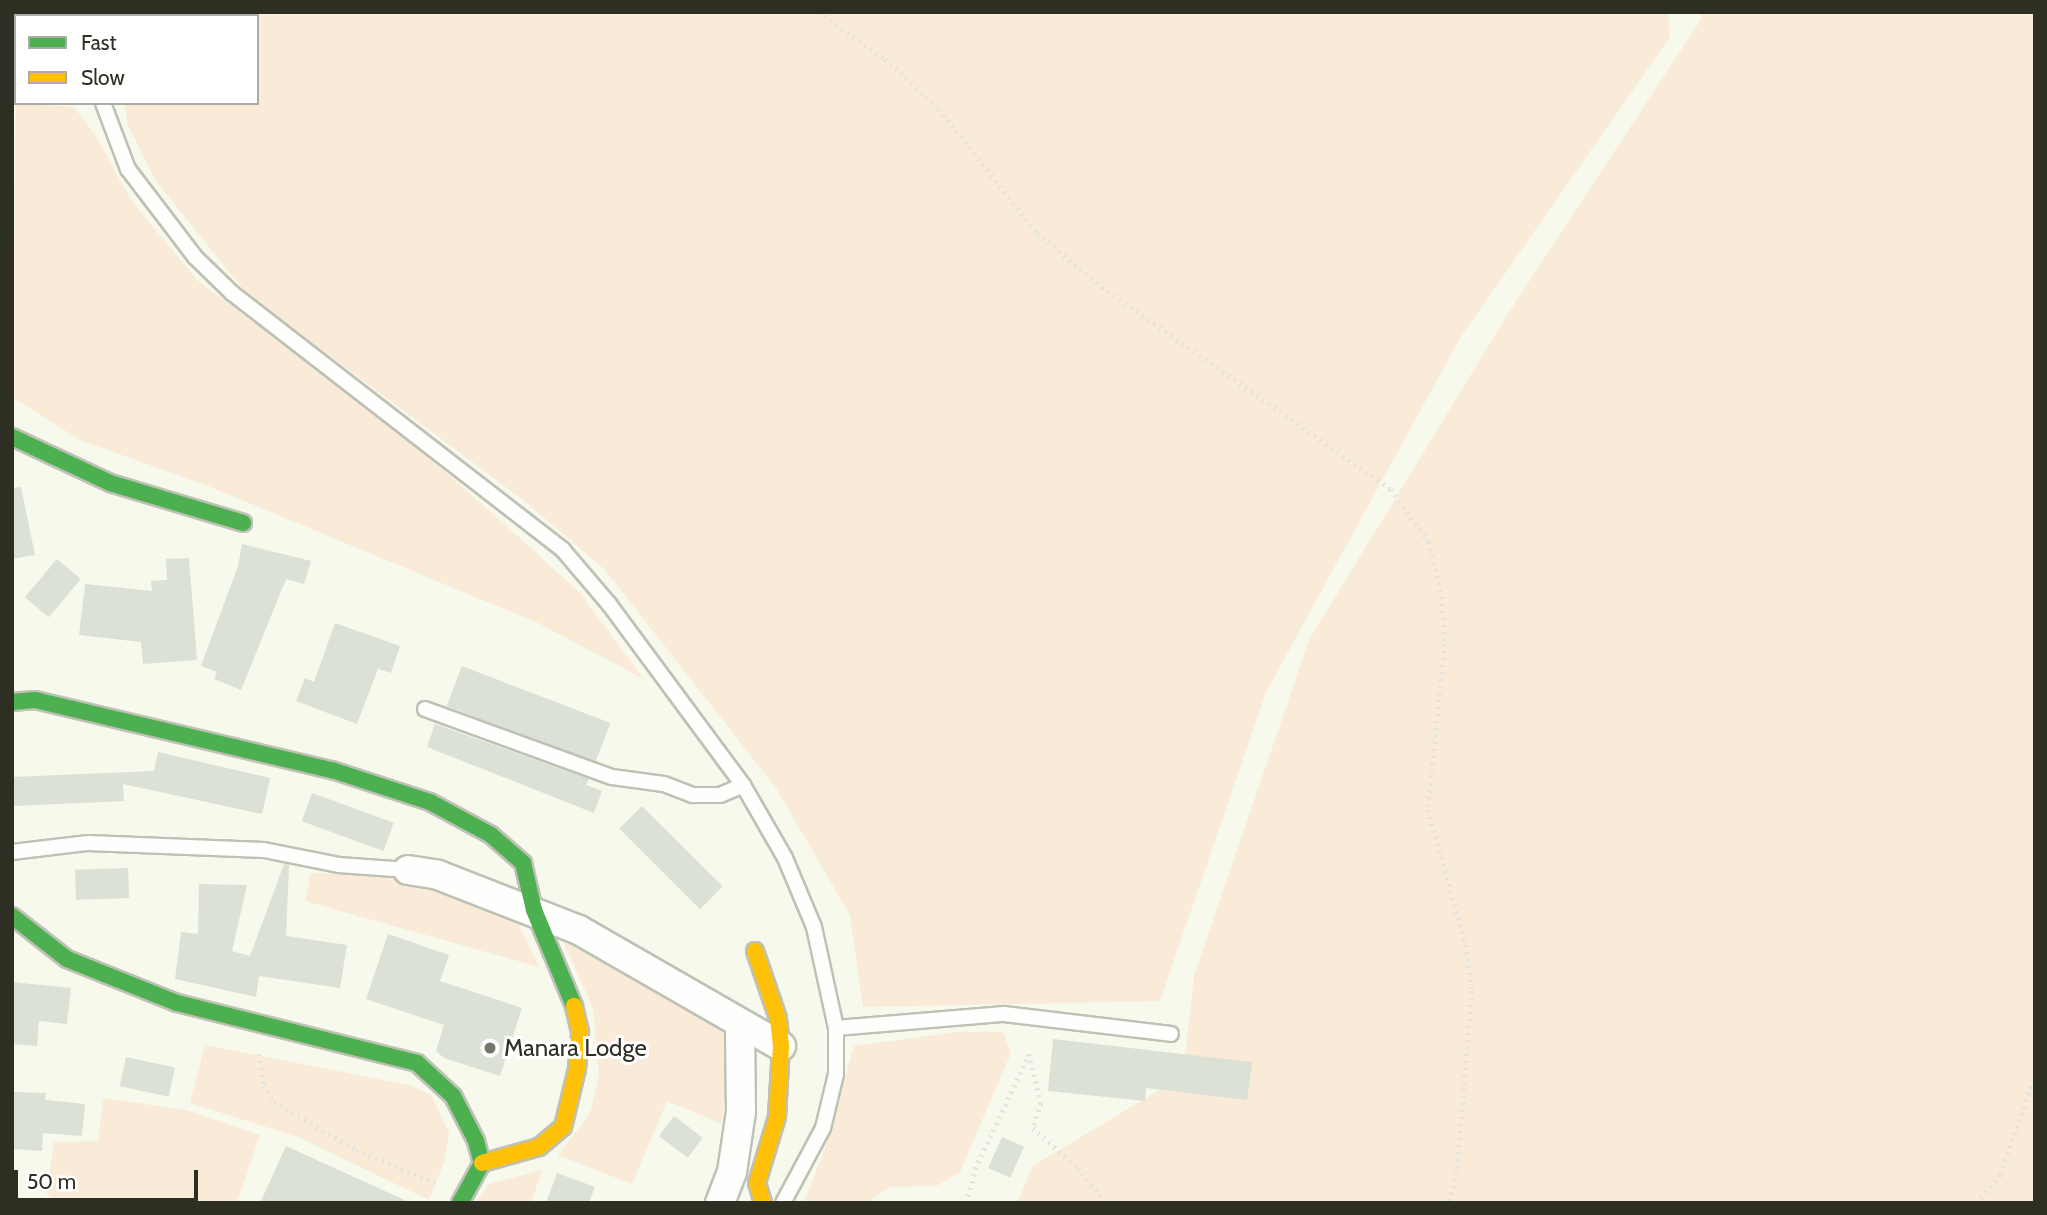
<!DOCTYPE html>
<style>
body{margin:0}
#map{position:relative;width:2047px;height:1215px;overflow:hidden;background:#f6f9eb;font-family:Cabin,sans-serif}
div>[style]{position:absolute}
.green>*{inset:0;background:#f9ebd7}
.building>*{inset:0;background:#dce1d6;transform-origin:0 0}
.path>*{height:4.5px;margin-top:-2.25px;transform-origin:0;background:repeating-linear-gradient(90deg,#e2e4df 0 2px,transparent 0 7px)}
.roads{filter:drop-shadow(2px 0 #bec1b5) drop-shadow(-2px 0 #bec1b5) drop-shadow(0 2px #bec1b5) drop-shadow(0 -2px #bec1b5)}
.lane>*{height:14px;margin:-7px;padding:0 7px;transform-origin:7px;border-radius:7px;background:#fefefc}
.street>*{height:28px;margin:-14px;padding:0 14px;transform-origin:14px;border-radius:14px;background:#fefefc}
.fast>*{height:16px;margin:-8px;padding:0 8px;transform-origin:8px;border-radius:8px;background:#4caf50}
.slow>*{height:16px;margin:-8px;padding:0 8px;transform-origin:8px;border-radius:8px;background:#ffc107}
.dots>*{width:19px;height:19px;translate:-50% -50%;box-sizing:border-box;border:4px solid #fff;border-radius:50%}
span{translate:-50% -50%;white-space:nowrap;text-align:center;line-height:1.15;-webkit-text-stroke:6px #fff;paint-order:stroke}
.poi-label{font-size:24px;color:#2d2f23}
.left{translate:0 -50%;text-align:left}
.frame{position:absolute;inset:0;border:14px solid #2d2f23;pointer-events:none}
.legend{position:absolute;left:14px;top:14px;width:245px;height:91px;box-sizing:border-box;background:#fff;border:2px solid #abaca7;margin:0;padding:9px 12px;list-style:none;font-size:21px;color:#2d2f23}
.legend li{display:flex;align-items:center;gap:14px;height:35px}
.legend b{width:35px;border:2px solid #abaca7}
.scale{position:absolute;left:14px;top:1170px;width:184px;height:32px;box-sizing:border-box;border:4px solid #2d2f23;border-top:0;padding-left:9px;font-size:21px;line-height:24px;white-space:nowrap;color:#2d2f23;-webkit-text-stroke:5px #fff;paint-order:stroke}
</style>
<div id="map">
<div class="green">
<i style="clip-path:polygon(12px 12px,75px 16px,16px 16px,12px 85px)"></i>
<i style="clip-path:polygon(111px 12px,1668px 12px,1670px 37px,1460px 338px,1266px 692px,1160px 1001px,863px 1007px,850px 915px,776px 788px,605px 570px,527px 503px,246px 293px,155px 180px,128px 125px,124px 103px,257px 103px,257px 16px)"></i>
<i style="clip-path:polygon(1701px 12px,2035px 12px,2035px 1203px,1017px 1203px,1033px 1166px,1183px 1076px,1194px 976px,1309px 640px,1511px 309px,1702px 18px)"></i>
<i style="clip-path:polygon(16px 92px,16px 103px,74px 107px,96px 136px,131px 200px,197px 280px,406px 437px,512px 531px,580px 593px,644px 679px,538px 623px,208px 486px,80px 440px,12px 397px)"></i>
<i style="clip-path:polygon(311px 873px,389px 876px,459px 891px,515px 917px,539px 967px,305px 901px)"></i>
<i style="clip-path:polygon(560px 935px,606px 952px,732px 1037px,722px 1124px,667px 1101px,632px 1184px,558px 1155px,590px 1113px,599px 1077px,593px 1008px)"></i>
<i style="clip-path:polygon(957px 1032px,1003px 1032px,1011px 1053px,960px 1172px,936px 1186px,890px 1187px,866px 1203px,804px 1203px,827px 1143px,854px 1046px)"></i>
<i style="clip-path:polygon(205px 1045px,409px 1085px,431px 1095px,449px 1133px,444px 1162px,429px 1200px,298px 1137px,190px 1103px)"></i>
<i style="clip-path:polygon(103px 1098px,186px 1110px,260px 1135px,237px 1203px,61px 1203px,46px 1193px,54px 1142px,98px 1141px)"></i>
<i style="clip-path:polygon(542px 1170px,531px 1203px,475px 1203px,489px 1184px)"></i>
</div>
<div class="building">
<i style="clip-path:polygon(21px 487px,35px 555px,12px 559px,12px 488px)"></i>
<i style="clip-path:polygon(242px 544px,311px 561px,304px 584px,286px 579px,241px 690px,214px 679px,217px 672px,201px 666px,238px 566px)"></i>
<i style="clip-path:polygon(189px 558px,197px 660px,143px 664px,141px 642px,79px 635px,85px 584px,152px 591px,151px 581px,167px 580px,166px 559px)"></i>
<i style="left:57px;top:559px;width:31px;height:50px;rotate:40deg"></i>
<i style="clip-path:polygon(335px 623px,400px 646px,391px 673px,378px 669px,357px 724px,296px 701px,305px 678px,314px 682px)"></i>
<i style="left:462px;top:666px;width:159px;height:43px;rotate:21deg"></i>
<i style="clip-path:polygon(435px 724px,589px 779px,586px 785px,602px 791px,594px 813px,427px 747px)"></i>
<i style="clip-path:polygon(158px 752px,270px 778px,262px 814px,123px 784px,124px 801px,12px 806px,12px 777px,154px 771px)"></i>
<i style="left:312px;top:793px;width:87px;height:30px;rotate:20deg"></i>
<i style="left:642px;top:806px;width:114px;height:32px;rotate:45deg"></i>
<i style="clip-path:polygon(284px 864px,289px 865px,286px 936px,347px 945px,340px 988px,259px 976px,256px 997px,175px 979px,181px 932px,198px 934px,199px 884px,247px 885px,232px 951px,250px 956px)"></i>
<i style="left:128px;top:868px;width:30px;height:53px;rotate:88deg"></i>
<i style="clip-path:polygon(388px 934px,449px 955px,440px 981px,522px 1008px,500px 1076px,444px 1058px,436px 1051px,444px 1025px,366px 999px)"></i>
<i style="clip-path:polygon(12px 982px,71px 988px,67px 1024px,39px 1021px,37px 1046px,12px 1044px)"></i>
<i style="clip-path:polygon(1053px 1039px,1252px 1062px,1247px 1100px,1146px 1088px,1145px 1101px,1048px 1091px)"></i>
<i style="left:126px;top:1057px;width:50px;height:30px;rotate:12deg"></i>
<i style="clip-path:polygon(12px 1092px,46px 1093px,45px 1100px,85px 1104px,82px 1136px,43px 1133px,42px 1151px,12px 1149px)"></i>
<i style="left:674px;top:1116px;width:36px;height:25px;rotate:37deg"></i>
<i style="left:1002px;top:1137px;width:24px;height:34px;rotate:24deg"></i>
<i style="clip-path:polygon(286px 1146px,411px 1203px,260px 1203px)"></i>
<i style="clip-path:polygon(557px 1173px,595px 1187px,589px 1203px,546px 1203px)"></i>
</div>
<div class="path">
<i style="left:819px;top:12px;width:81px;rotate:35.5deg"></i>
<i style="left:885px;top:59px;width:74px;rotate:42.8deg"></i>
<i style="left:939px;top:109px;width:158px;rotate:51.7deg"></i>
<i style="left:1037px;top:233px;width:85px;rotate:39.7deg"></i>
<i style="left:1102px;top:287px;width:353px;rotate:35deg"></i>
<i style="left:1391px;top:489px;width:65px;rotate:54.4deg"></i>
<i style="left:1429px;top:542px;width:57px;rotate:76.7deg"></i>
<i style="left:1442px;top:597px;width:47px;rotate:86.3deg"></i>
<i style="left:1445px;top:644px;width:167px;rotate:95.8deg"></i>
<i style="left:1428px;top:810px;width:140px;rotate:74.3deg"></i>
<i style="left:1466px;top:945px;width:46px;rotate:82.6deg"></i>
<i style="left:1472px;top:991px;width:182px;rotate:94.7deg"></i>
<i style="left:1457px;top:1172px;width:32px;rotate:104deg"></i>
<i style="left:259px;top:1054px;width:31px;rotate:81deg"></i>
<i style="left:264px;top:1085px;width:20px;rotate:60deg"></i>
<i style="left:274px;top:1102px;width:95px;rotate:30.3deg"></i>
<i style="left:356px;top:1150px;width:86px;rotate:22.7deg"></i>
<i style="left:966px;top:1203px;width:35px;rotate:-75deg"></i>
<i style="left:975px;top:1169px;width:127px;rotate:-64.8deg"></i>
<i style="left:1029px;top:1054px;width:50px;rotate:76.2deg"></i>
<i style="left:1041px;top:1103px;width:26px;rotate:108deg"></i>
<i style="left:1033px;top:1128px;width:60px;rotate:41.6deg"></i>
<i style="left:1078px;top:1168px;width:45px;rotate:51.3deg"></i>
<i style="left:1976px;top:1203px;width:38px;rotate:-50deg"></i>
<i style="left:2000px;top:1174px;width:105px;rotate:-70.5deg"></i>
</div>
<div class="roads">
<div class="lane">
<i style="left:89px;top:12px;width:4px;rotate:90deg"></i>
<i style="left:103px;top:103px;width:71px;rotate:69.3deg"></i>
<i style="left:128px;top:169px;width:111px;rotate:52.7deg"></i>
<i style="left:195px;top:257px;width:52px;rotate:44.2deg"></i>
<i style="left:232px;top:293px;width:419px;rotate:37.8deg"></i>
<i style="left:563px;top:550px;width:71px;rotate:49.6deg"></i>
<i style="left:609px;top:604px;width:225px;rotate:53.5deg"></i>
<i style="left:743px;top:785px;width:84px;rotate:60.1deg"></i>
<i style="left:785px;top:858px;width:75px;rotate:67.2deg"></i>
<i style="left:814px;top:927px;width:103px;rotate:77.7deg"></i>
<i style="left:836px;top:1028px;width:46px;rotate:90deg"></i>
<i style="left:836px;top:1074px;width:56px;rotate:103.5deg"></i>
<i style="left:823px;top:1128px;width:85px;rotate:118.1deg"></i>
<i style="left:425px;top:709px;width:199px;rotate:20deg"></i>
<i style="left:612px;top:777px;width:52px;rotate:7.7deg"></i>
<i style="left:664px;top:784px;width:31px;rotate:21deg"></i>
<i style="left:693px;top:795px;width:27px"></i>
<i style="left:720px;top:795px;width:25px;rotate:-23deg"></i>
<i style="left:12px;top:852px;width:77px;rotate:-6.8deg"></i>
<i style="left:88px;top:843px;width:176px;rotate:2.3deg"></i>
<i style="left:264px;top:850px;width:76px;rotate:11.3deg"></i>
<i style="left:339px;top:865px;width:69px;rotate:4.1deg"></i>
<i style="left:836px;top:1028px;width:169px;rotate:-4.8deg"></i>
<i style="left:1004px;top:1014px;width:168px;rotate:6.8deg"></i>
</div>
<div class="street">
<i style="left:408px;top:870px;width:30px;rotate:9deg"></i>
<i style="left:438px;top:875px;width:151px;rotate:21.3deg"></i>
<i style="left:579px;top:930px;width:233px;rotate:29.9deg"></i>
<i style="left:720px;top:1203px;width:33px;rotate:-69deg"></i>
<i style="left:732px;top:1172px;width:61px;rotate:-81.5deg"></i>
<i style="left:741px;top:1112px;width:86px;rotate:-90.7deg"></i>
</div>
<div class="fast">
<i style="left:12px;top:437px;width:108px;rotate:25.1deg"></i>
<i style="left:110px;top:483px;width:139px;rotate:16.7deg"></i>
<i style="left:12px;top:702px;width:23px;rotate:-5deg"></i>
<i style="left:35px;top:700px;width:305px;rotate:13.3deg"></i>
<i style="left:332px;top:770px;width:103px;rotate:18.1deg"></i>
<i style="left:430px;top:802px;width:69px;rotate:28.4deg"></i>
<i style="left:491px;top:835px;width:43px;rotate:41.2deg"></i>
<i style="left:523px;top:863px;width:48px;rotate:76.8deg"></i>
<i style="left:534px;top:910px;width:104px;rotate:67.4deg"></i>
<i style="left:12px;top:916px;width:70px;rotate:38deg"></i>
<i style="left:67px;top:959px;width:118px;rotate:21.8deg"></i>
<i style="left:177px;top:1003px;width:247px;rotate:14deg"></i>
<i style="left:417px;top:1063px;width:49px;rotate:42.5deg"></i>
<i style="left:453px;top:1096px;width:51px;rotate:62.9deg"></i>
<i style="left:476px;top:1141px;width:23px;rotate:75deg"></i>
<i style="left:482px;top:1163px;width:46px;rotate:118.8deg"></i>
</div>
<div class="slow">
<i style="left:755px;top:951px;width:71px;rotate:71.1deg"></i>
<i style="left:778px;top:1018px;width:28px;rotate:84deg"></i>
<i style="left:781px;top:1046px;width:71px;rotate:93.2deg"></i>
<i style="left:777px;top:1117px;width:69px;rotate:106.9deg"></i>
<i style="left:757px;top:1183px;width:21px;rotate:73deg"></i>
<i style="left:482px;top:1163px;width:59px;rotate:-15.7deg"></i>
<i style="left:539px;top:1147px;width:31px;rotate:-40deg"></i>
<i style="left:563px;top:1127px;width:60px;rotate:-76.4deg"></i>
<i style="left:577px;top:1069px;width:37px;rotate:-85deg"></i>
<i style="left:580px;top:1032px;width:27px;rotate:-103deg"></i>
</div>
</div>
<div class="dots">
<i style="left:490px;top:1048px;background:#737669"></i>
</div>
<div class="poi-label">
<span class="left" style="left:504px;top:1048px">Manara Lodge</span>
</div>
<div class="frame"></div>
<ul class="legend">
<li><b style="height:9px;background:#4caf50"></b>Fast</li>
<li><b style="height:9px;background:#ffc107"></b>Slow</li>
</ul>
<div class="scale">50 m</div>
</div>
